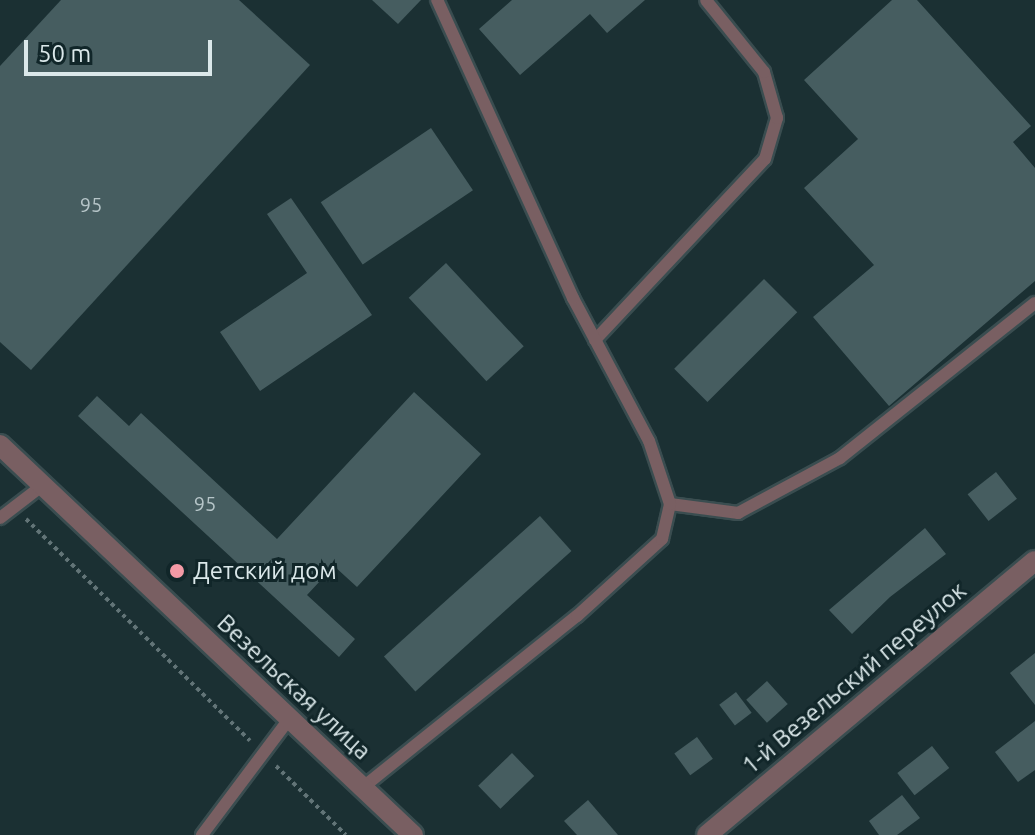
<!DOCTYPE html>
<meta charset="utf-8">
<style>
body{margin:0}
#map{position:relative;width:1035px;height:835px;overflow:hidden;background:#1b3033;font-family:Ubuntu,sans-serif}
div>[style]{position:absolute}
.building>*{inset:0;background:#465d60;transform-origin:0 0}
.path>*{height:4px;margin-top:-2px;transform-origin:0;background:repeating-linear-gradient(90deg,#627477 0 4px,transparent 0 8px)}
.roads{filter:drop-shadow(2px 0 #3a4d50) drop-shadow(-2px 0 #3a4d50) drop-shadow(0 2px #3a4d50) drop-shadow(0 -2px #3a4d50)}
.lane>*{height:12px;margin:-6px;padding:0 6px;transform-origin:6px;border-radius:6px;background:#795f62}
.street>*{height:20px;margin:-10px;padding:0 10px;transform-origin:10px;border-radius:10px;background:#795f62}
.dots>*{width:22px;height:22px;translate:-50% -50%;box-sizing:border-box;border:4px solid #112629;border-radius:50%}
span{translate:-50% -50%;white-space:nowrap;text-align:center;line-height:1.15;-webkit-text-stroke:6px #112629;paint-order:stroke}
.number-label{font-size:20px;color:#b6c5c8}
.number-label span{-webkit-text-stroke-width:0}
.poi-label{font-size:24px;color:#dbe8ea}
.left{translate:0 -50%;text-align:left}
.street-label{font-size:24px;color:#dbe8ea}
.scale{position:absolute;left:24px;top:40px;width:188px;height:36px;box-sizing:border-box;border:4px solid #dbe8ea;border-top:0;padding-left:10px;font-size:24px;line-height:28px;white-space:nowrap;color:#dbe8ea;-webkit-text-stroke:6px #112629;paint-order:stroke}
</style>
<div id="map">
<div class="building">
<i style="clip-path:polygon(61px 0,239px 0,310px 65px,31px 370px,0 342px,0 66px)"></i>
<i style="clip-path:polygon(372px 0,421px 0,398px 24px)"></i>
<i style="clip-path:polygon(512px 0,645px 0,607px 33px,590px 14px,520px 75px,479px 29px)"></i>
<i style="clip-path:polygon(892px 0,917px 0,1031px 126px,1013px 142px,1035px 168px,1035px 281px,889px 406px,813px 317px,874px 265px,804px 188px,858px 139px,804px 80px)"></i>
<i style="left:431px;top:128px;width:75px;height:133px;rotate:56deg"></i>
<i style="clip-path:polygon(291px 198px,372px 315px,260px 391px,220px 332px,307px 273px,267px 214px)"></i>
<i style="left:446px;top:263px;width:114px;height:51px;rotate:47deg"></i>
<i style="left:764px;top:279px;width:47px;height:127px;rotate:45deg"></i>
<i style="clip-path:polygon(414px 392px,481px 454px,357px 587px,334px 566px,307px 595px,355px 639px,339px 657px,78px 416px,97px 396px,129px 426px,141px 413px,277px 539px)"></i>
<i style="left:996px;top:472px;width:34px;height:36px;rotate:52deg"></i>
<i style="left:540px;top:516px;width:47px;height:210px;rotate:48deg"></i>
<i style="clip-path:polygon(925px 528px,946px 554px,890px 597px,852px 634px,829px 610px)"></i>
<i style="clip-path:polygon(1035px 653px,1035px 705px,1010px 673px)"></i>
<i style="left:767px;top:681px;width:31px;height:28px;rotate:48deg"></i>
<i style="left:736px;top:692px;width:26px;height:21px;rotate:53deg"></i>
<i style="clip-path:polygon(1035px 721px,1035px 770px,1018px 782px,995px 752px)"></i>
<i style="left:697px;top:737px;width:27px;height:28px;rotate:54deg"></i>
<i style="left:932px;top:746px;width:28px;height:44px;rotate:52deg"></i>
<i style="left:512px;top:753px;width:32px;height:47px;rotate:46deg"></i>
<i style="clip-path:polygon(902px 795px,920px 818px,897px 835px,879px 835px,869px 821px)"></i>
<i style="clip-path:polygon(588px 800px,618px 835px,577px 835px,564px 821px)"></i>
</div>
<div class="path">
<i style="left:26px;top:519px;width:315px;rotate:44.7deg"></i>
<i style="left:276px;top:766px;width:98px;rotate:44.6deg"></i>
</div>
<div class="roads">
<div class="lane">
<i style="left:595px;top:340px;width:248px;rotate:-46.8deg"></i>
<i style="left:765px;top:159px;width:43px;rotate:-73.7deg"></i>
<i style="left:777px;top:118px;width:48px;rotate:-105.8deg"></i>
<i style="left:764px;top:72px;width:92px;rotate:-128.9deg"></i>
<i style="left:670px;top:504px;width:69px;rotate:7.5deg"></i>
<i style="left:738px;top:513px;width:116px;rotate:-28.3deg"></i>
<i style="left:840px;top:458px;width:249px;rotate:-38.5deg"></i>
<i style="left:0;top:518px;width:54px;rotate:-37.5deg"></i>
<i style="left:362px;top:788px;width:275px;rotate:-38.7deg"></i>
<i style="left:577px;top:616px;width:115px;rotate:-42.2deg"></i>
<i style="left:662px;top:539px;width:36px;rotate:-77deg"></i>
<i style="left:670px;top:504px;width:66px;rotate:-108.4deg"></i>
<i style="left:649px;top:441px;width:162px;rotate:-118deg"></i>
<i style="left:573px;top:298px;width:328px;rotate:-114.5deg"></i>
<i style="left:202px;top:835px;width:145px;rotate:-53.1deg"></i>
</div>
<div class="street">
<i style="left:0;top:445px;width:568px;rotate:43.36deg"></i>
<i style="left:707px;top:835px;width:427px;rotate:-39.9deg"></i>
</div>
</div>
<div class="dots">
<i style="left:177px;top:571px;background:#f49aa6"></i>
</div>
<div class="number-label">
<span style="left:91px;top:204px">95</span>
<span style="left:205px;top:503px">95</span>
</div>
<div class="poi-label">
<span class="left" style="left:193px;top:571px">Детский дом</span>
</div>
<div class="street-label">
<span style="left:854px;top:678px;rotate:-40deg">1-й Везельский переулок</span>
<span style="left:294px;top:687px;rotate:43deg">Везельская улица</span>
</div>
<div class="scale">50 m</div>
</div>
